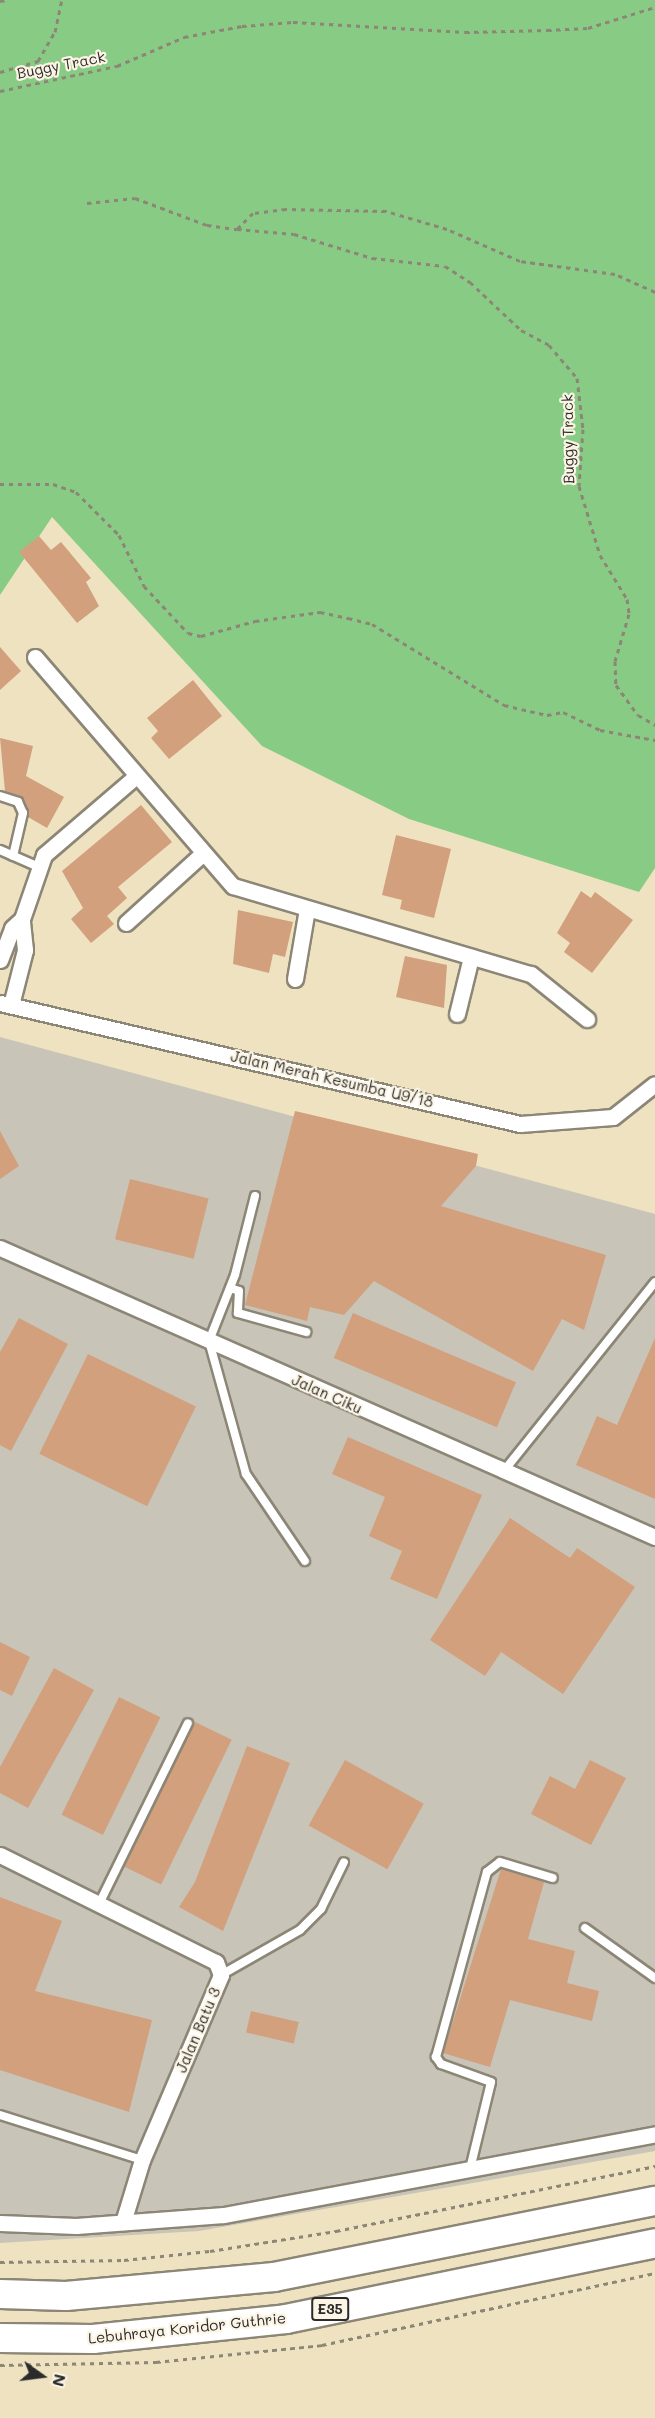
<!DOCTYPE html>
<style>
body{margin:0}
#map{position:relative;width:655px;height:2418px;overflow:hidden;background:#eee2c1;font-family:Mali,sans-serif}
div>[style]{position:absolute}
.industrial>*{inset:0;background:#c8c4b8}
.green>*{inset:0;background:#88cb84}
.building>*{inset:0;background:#d2a07d;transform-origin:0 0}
.path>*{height:3px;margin-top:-1.5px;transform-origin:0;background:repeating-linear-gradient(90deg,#8c8676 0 4.5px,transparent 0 9px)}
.roads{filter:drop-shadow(2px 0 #8c8676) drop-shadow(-2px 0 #8c8676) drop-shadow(0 2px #8c8676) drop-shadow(0 -2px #8c8676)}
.lane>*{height:8px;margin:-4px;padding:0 4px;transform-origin:4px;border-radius:4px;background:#fff}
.street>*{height:15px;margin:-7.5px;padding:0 7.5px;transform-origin:7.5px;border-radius:7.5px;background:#fff}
.highway>*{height:28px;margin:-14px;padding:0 14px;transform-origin:14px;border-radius:14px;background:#fff}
span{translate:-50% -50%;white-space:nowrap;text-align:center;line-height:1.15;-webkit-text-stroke:4.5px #fcf5e5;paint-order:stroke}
.shield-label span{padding:2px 4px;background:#fcf5e5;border:2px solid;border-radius:4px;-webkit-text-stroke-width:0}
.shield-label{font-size:14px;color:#2b2b2b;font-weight:700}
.street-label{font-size:15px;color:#2b2b2b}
.north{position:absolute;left:12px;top:2346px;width:60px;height:60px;-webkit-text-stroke:4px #fcf5e5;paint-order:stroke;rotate:104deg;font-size:16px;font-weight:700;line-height:24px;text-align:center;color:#2b2b2b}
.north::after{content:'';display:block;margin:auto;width:21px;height:27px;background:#2b2b2b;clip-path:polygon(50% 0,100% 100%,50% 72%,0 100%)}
</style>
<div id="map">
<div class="industrial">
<i style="clip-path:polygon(0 1037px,655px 1214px,655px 2151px,199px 2231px,0 2243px)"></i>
</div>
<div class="green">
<i style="clip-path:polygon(0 0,655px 0,655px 868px,639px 892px,409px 819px,262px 746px,52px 517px,0 595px)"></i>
</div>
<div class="building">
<i style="clip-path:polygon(39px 536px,51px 550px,61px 542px,91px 578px,86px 582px,99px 606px,77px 623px,19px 552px)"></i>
<i style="clip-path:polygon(0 647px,21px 671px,0 690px)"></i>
<i style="clip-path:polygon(193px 680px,222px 716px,169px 759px,151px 738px,158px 731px,147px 718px)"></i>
<i style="clip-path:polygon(0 738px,33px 746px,26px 776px,64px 797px,47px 828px,28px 817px,22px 797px,5px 791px)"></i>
<i style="clip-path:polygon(141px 805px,172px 842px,118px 887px,127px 898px,107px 916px,114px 924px,91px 943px,71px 919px,83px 908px,62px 871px)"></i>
<i style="clip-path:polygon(396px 835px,451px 849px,434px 918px,400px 909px,402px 900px,382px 895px)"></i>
<i style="clip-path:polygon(581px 891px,591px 898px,595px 892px,633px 920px,592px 973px,564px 952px,570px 943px,557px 933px)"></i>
<i style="clip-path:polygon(238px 910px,293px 922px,285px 957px,273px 954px,269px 973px,233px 964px)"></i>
<i style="clip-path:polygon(405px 956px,447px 965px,444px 1008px,396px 997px)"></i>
<i style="clip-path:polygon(295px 1111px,478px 1154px,476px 1166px,441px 1206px,606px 1255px,584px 1330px,562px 1319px,533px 1371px,374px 1281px,344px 1315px,310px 1307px,307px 1321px,245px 1305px)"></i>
<i style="clip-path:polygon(0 1131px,19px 1166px,0 1179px)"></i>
<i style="left:130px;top:1179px;width:81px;height:62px;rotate:14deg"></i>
<i style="left:353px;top:1313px;width:177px;height:49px;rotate:23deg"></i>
<i style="clip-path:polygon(19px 1318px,68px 1344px,11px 1451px,0 1445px,0 1352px)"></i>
<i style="clip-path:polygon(655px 1338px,655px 1499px,576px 1465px,597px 1416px,617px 1425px)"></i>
<i style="left:88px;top:1354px;width:120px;height:111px;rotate:26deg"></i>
<i style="clip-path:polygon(348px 1437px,482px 1495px,437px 1599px,390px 1579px,402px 1551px,369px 1536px,385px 1497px,332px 1474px)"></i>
<i style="clip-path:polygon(510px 1518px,570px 1558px,577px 1548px,635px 1587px,563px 1694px,501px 1652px,485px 1676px,430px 1640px)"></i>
<i style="clip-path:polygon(0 1642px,30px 1657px,12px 1696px,0 1690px)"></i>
<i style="clip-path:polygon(54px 1668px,94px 1690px,28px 1808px,0 1793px,0 1767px)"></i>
<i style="left:119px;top:1697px;width:46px;height:131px;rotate:26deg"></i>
<i style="left:193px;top:1721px;width:43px;height:161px;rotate:26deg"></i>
<i style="clip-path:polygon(247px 1746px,290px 1763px,223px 1931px,179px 1907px,195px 1882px)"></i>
<i style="left:345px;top:1760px;width:90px;height:75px;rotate:29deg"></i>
<i style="clip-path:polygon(590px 1760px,626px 1778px,591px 1845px,531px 1814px,550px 1776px,575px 1789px)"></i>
<i style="clip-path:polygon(501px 1869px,544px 1882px,528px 1939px,575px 1951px,567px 1983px,599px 1991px,592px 2021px,510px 2000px,490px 2067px,443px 2053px)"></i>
<i style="clip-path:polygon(0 1897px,62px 1921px,35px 1991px,152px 2020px,129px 2112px,0 2070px)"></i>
<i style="left:251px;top:2011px;width:49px;height:22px;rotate:13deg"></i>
</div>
<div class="path">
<i style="left:0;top:1px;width:6px;rotate:-9deg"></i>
<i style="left:0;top:72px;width:40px;rotate:-16deg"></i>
<i style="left:38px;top:61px;width:34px;rotate:-60deg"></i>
<i style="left:55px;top:32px;width:33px;rotate:-78deg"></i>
<i style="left:0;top:91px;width:120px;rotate:-12.1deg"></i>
<i style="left:117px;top:66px;width:73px;rotate:-23.4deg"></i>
<i style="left:184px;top:37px;width:59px;rotate:-10.7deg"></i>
<i style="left:242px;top:26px;width:51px;rotate:-4.5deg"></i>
<i style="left:293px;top:22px;width:172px;rotate:3.3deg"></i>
<i style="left:465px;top:32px;width:82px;rotate:-1.4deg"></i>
<i style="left:547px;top:30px;width:41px;rotate:-2.8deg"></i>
<i style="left:588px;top:28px;width:70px;rotate:-17.4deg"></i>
<i style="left:87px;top:203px;width:48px;rotate:-5.9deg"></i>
<i style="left:135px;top:198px;width:77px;rotate:20.6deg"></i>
<i style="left:207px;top:225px;width:30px;rotate:8deg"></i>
<i style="left:655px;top:292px;width:44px;rotate:-155.8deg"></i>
<i style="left:615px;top:274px;width:96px;rotate:-172.2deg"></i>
<i style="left:520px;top:261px;width:80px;rotate:-156.3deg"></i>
<i style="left:447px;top:229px;width:64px;rotate:-163.6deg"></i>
<i style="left:386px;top:211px;width:100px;rotate:-178.9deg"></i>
<i style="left:286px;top:209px;width:33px;rotate:173deg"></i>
<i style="left:253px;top:213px;width:23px;rotate:135deg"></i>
<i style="left:237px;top:229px;width:57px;rotate:5deg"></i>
<i style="left:294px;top:234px;width:82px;rotate:17.1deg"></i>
<i style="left:372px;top:258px;width:73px;rotate:6.3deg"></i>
<i style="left:445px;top:266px;width:30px;rotate:33deg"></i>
<i style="left:470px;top:282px;width:70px;rotate:43.3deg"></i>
<i style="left:521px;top:330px;width:32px;rotate:28deg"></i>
<i style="left:549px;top:345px;width:43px;rotate:49.7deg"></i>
<i style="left:577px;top:378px;width:51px;rotate:83.3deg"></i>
<i style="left:583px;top:429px;width:57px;rotate:94deg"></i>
<i style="left:579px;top:486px;width:72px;rotate:73.1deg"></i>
<i style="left:600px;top:555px;width:52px;rotate:58.5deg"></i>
<i style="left:627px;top:599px;width:15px;rotate:82deg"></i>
<i style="left:629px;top:614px;width:49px;rotate:106.6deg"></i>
<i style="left:615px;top:661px;width:24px;rotate:88deg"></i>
<i style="left:616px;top:685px;width:37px;rotate:54deg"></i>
<i style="left:638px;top:715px;width:20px;rotate:30deg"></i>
<i style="left:0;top:484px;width:53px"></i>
<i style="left:53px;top:484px;width:24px;rotate:19deg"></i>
<i style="left:76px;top:492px;width:61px;rotate:45deg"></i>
<i style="left:119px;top:535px;width:57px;rotate:63.9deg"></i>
<i style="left:144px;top:586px;width:64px;rotate:46.9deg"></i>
<i style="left:188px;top:633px;width:13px;rotate:13deg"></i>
<i style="left:201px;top:636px;width:56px;rotate:-15.5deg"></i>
<i style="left:255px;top:621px;width:66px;rotate:-7.9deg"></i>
<i style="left:320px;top:612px;width:29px;rotate:12deg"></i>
<i style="left:348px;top:618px;width:25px;rotate:14deg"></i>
<i style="left:372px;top:624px;width:155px;rotate:31.5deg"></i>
<i style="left:504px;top:705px;width:44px;rotate:13.1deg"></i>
<i style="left:547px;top:715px;width:16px;rotate:-11deg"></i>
<i style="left:563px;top:712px;width:41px;rotate:25.9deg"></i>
<i style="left:600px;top:730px;width:56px;rotate:10.3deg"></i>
<i style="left:0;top:2262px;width:124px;rotate:-0.9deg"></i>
<i style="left:124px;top:2260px;width:86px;rotate:-6deg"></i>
<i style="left:210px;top:2251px;width:128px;rotate:-9deg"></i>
<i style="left:336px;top:2231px;width:326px;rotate:-11.5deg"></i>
<i style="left:0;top:2365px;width:156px;rotate:-1.1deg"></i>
<i style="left:156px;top:2362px;width:167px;rotate:-5.8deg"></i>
<i style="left:322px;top:2345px;width:341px;rotate:-12.2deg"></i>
</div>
<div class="roads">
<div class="lane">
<i style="left:0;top:796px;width:19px;rotate:18deg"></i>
<i style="left:18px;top:802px;width:12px;rotate:66deg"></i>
<i style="left:23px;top:813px;width:44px;rotate:103.1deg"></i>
<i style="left:0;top:850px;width:43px;rotate:23.6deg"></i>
<i style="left:255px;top:1196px;width:81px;rotate:104.2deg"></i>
<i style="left:235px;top:1275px;width:71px;rotate:111.5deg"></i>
<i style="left:209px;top:1341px;width:138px;rotate:74.5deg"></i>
<i style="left:246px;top:1474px;width:105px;rotate:55.9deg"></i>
<i style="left:230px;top:1288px;width:9px;rotate:18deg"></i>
<i style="left:239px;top:1291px;width:22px;rotate:93deg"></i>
<i style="left:238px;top:1313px;width:71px;rotate:15.6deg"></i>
<i style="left:503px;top:1472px;width:243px;rotate:-51.3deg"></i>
<i style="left:100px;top:1902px;width:199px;rotate:-63.8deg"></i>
<i style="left:585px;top:1928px;width:86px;rotate:35.5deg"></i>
<i style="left:221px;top:1975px;width:91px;rotate:-29.7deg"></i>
<i style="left:300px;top:1930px;width:30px;rotate:-45deg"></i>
<i style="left:321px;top:1909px;width:52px;rotate:-63.9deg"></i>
<i style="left:0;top:2115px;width:149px;rotate:17.6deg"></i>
<i style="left:470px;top:2169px;width:89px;rotate:-76.4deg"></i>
<i style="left:491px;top:2082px;width:53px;rotate:-160.2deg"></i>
<i style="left:441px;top:2064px;width:9px;rotate:-126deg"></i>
<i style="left:436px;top:2057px;width:192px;rotate:-74.6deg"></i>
<i style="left:487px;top:1872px;width:16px;rotate:-38deg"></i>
<i style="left:500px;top:1862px;width:55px;rotate:16.8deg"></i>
</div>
<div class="street">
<i style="left:35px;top:657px;width:303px;rotate:49.2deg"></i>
<i style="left:233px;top:886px;width:311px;rotate:16.5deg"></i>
<i style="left:531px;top:974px;width:72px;rotate:38.8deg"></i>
<i style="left:126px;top:923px;width:101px;rotate:-42.2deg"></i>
<i style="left:0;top:960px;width:34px;rotate:-69deg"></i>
<i style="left:12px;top:928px;width:13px;rotate:-42deg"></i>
<i style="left:22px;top:919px;width:68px;rotate:-71deg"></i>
<i style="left:44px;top:855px;width:120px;rotate:-40.6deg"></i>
<i style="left:295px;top:979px;width:71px;rotate:-80.3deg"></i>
<i style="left:0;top:1003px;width:534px;rotate:13.1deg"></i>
<i style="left:520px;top:1124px;width:93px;rotate:-4.3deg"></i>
<i style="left:613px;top:1117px;width:53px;rotate:-38.2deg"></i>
<i style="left:11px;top:1005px;width:57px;rotate:-75.7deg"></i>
<i style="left:25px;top:950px;width:31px;rotate:-96deg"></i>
<i style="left:457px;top:1014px;width:59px;rotate:-76.2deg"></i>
<i style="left:0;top:1248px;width:716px;rotate:23.81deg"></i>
<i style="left:0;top:1855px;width:241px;rotate:26.4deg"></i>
<i style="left:216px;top:1962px;width:14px;rotate:69deg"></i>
<i style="left:221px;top:1975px;width:201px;rotate:113.1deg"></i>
<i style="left:142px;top:2160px;width:65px;rotate:107deg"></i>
<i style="left:0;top:2223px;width:76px;rotate:2.3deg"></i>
<i style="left:76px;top:2226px;width:148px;rotate:-4.3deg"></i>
<i style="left:224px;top:2215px;width:439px;rotate:-10.6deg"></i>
</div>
<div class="highway">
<i style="left:0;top:2294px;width:66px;rotate:1.7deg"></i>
<i style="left:66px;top:2296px;width:209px;rotate:-5.2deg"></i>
<i style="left:274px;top:2277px;width:389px;rotate:-11.3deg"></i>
<i style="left:0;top:2338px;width:93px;rotate:0.6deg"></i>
<i style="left:93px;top:2339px;width:194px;rotate:-5.9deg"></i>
<i style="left:286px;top:2319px;width:377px;rotate:-11.6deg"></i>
</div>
</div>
<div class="shield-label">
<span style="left:330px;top:2309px">E35</span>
</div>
<div class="street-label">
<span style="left:61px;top:65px;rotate:-11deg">Buggy Track</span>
<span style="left:568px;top:439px;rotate:-91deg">Buggy Track</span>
<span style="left:332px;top:1079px;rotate:13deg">Jalan Merah Kesumba U9/18</span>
<span style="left:327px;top:1394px;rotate:24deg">Jalan Ciku</span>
<span style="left:198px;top:2030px;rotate:-67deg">Jalan Batu 3</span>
<span style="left:187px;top:2328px;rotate:-6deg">Lebuhraya Koridor Guthrie</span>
</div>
<div class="north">N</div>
</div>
